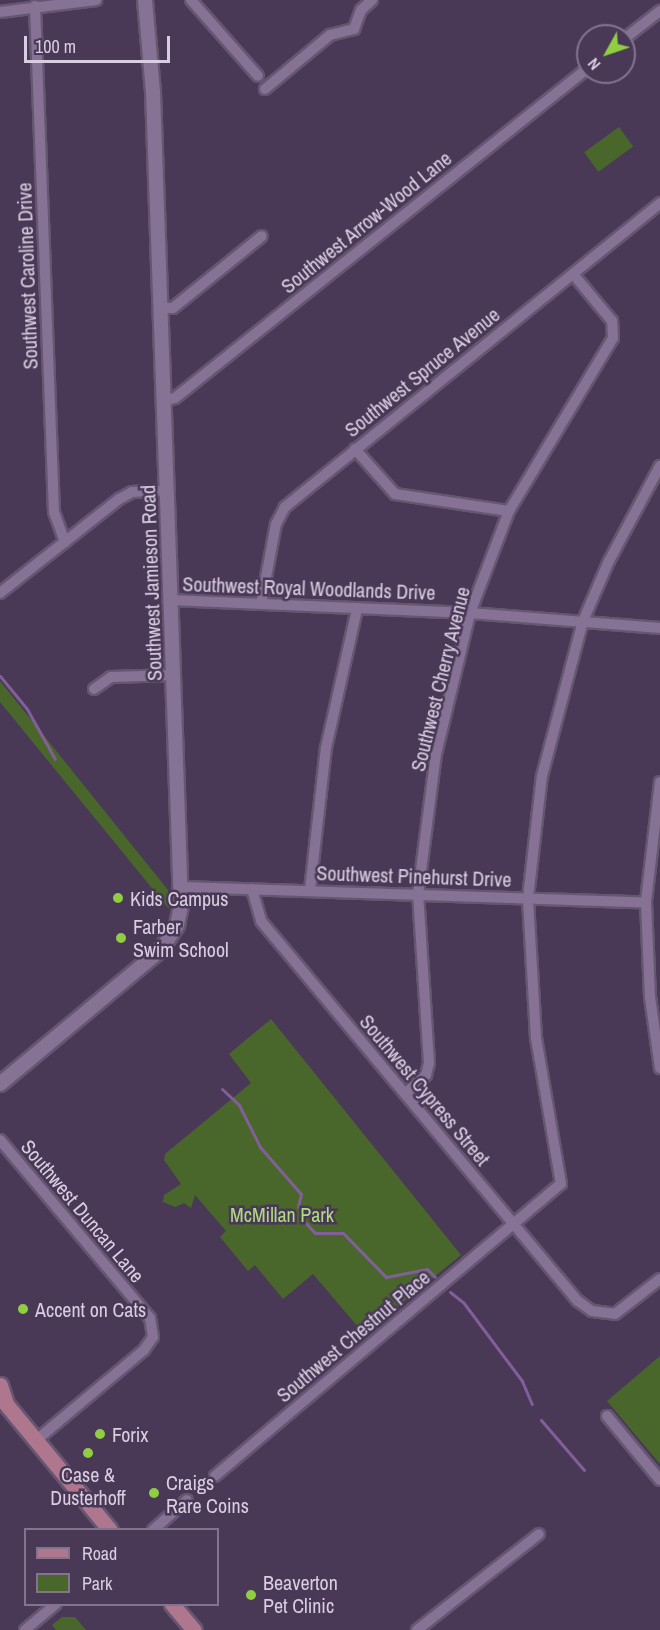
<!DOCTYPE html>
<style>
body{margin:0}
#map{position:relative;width:660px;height:1630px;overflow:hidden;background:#4a3857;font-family:"Archivo Narrow",sans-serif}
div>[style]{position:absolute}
.green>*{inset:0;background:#4a672b;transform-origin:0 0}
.stream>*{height:3px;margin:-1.5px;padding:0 1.5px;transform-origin:1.5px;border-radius:1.5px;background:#825f9a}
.roads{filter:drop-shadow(2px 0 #665671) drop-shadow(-2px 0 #665671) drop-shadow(0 2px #665671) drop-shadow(0 -2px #665671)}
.minor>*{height:10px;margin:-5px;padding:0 5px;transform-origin:5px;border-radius:5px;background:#867295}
.tertiary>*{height:14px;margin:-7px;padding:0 7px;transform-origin:7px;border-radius:7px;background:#867295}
.primary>*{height:15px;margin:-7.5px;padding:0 7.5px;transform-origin:7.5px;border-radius:7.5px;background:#ae778d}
.dots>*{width:16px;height:16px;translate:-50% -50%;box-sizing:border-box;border:3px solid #4a3857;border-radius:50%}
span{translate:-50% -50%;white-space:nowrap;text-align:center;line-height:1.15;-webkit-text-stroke:5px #4a3857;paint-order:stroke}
.street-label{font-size:20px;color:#d9cee1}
.poi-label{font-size:20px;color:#d9cee1}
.left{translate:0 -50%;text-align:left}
.park-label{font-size:20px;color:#afdc81}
.legend{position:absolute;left:24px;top:1528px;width:195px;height:78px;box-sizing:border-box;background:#4a3857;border:2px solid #83748e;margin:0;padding:8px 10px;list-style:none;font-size:18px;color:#d9cee1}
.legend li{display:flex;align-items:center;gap:12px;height:30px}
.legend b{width:30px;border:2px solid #83748e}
.north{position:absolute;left:576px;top:24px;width:60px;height:60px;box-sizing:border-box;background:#4a3857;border:2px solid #83748e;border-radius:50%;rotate:230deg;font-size:16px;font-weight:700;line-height:24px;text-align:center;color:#d9cee1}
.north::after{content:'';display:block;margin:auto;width:21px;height:27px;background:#8fcd41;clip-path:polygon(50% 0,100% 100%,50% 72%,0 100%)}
.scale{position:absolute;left:24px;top:36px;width:146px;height:27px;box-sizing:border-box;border:3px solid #d9cee1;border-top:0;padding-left:8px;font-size:18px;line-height:21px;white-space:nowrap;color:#d9cee1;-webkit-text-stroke:4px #4a3857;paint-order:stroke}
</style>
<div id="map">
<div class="green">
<i style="left:619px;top:127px;width:24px;height:43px;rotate:54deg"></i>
<i style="clip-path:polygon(0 681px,168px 890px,169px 909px,0 702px)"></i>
<i style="clip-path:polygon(271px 1019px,461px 1255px,364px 1334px,313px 1274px,283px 1299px,255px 1265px,248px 1271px,220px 1237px,226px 1231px,195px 1195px,191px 1208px,184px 1203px,175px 1207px,163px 1202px,164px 1195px,181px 1184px,164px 1160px,165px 1154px,251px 1083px,229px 1054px)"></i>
<i style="clip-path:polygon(660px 1356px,660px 1464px,607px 1401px)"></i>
<i style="clip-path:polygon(62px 1617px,75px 1617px,86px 1630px,56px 1630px,52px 1625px)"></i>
</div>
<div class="stream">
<i style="left:0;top:676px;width:43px;rotate:50.7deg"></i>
<i style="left:27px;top:709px;width:57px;rotate:60.8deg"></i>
<i style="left:222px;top:1089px;width:23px;rotate:43deg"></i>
<i style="left:239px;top:1105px;width:47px;rotate:63.4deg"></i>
<i style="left:260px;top:1147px;width:62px;rotate:48.9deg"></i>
<i style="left:301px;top:1194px;width:13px;rotate:103deg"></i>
<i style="left:302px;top:1219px;width:19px;rotate:47deg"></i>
<i style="left:315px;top:1233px;width:28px"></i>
<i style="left:343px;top:1233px;width:62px;rotate:45.7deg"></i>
<i style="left:386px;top:1277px;width:42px;rotate:-11deg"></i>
<i style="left:427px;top:1269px;width:11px;rotate:45deg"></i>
<i style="left:450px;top:1292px;width:16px;rotate:38deg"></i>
<i style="left:463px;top:1302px;width:99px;rotate:53.2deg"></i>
<i style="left:522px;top:1381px;width:25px;rotate:67deg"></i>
<i style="left:541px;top:1420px;width:66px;rotate:49.3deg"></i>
</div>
<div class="roads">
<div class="minor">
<i style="left:191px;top:0;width:101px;rotate:48.6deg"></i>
<i style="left:35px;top:6px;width:506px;rotate:87.85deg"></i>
<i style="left:54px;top:512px;width:32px;rotate:70deg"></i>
<i style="left:0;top:12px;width:97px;rotate:-7.1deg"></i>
<i style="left:624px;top:39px;width:46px;rotate:-37.9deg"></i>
<i style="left:265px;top:89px;width:85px;rotate:-39.7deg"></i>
<i style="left:330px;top:35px;width:25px;rotate:-14deg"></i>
<i style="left:354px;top:29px;width:20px;rotate:-70deg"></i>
<i style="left:361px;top:10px;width:15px;rotate:-42deg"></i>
<i style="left:161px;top:308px;width:12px"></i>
<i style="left:173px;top:308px;width:114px;rotate:-39deg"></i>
<i style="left:165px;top:401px;width:10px;rotate:-17deg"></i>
<i style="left:175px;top:398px;width:529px;rotate:-38.63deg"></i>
<i style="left:355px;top:449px;width:60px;rotate:48.4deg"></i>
<i style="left:395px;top:494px;width:115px;rotate:8.5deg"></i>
<i style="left:0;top:593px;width:152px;rotate:-38.3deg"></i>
<i style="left:119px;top:499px;width:15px;rotate:-28deg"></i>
<i style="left:132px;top:492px;width:35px;rotate:-3deg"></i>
<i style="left:171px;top:600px;width:299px;rotate:2.5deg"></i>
<i style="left:470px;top:613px;width:191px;rotate:4.5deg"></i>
<i style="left:261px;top:604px;width:81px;rotate:-79.4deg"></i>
<i style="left:276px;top:524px;width:19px;rotate:-62deg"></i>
<i style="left:285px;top:507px;width:483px;rotate:-39deg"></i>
<i style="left:94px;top:689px;width:21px;rotate:-35deg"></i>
<i style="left:111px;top:677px;width:63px;rotate:-1.8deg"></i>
<i style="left:660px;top:782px;width:121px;rotate:96.7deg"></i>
<i style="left:646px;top:902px;width:95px;rotate:87.6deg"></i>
<i style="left:650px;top:997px;width:72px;rotate:82deg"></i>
<i style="left:182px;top:887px;width:464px;rotate:1.9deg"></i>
<i style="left:252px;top:889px;width:33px;rotate:74deg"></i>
<i style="left:261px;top:921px;width:495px;rotate:50.2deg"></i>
<i style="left:578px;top:1301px;width:17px;rotate:36deg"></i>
<i style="left:592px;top:1311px;width:23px;rotate:7deg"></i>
<i style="left:615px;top:1314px;width:57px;rotate:-37.9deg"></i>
<i style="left:310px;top:890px;width:143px;rotate:-83.6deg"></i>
<i style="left:326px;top:748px;width:142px;rotate:-77.4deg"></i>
<i style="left:405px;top:1094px;width:28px;rotate:-42deg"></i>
<i style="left:426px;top:1075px;width:12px;rotate:-76deg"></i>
<i style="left:429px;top:1063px;width:169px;rotate:-93.7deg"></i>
<i style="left:418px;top:894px;width:141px;rotate:-82.7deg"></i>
<i style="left:436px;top:754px;width:145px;rotate:-76.4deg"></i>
<i style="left:470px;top:613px;width:109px;rotate:-69.1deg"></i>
<i style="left:509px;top:511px;width:202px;rotate:-59deg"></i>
<i style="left:613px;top:338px;width:17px;rotate:-93deg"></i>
<i style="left:612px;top:321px;width:61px;rotate:-129.7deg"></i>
<i style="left:0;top:1140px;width:233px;rotate:49.9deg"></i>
<i style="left:150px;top:1318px;width:19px;rotate:81deg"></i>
<i style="left:153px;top:1337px;width:16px;rotate:125deg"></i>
<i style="left:144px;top:1350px;width:142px;rotate:140.1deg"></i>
<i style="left:607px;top:1416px;width:83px;rotate:50.4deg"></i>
<i style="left:215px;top:1476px;width:453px;rotate:-40.2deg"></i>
<i style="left:561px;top:1184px;width:148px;rotate:-99.7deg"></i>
<i style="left:536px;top:1038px;width:140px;rotate:-93.3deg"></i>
<i style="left:528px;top:898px;width:123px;rotate:-83.5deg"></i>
<i style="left:542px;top:776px;width:160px;rotate:-75.2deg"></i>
<i style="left:583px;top:621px;width:65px;rotate:-66.6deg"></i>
<i style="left:609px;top:561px;width:108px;rotate:-61.8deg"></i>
<i style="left:153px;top:1530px;width:45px;rotate:-41.4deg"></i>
<i style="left:25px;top:1630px;width:40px;rotate:-40deg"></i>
<i style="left:417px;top:1630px;width:155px;rotate:-38.2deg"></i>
</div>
<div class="tertiary">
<i style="left:0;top:1084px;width:209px;rotate:-39.8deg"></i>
<i style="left:161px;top:950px;width:30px;rotate:-57deg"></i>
<i style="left:177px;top:925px;width:19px;rotate:-78deg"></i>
<i style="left:181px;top:906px;width:814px;rotate:-91.97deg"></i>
<i style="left:153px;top:92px;width:92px;rotate:-95deg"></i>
</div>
<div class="primary">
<i style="left:0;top:1385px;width:20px;rotate:72deg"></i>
<i style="left:6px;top:1404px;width:163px;rotate:50.5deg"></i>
<i style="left:172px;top:1604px;width:34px;rotate:50deg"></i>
</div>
</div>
<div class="dots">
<i style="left:118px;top:898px;background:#8fcd41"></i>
<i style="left:121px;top:938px;background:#8fcd41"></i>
<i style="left:23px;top:1309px;background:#8fcd41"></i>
<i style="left:100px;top:1434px;background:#8fcd41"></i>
<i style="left:88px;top:1453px;background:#8fcd41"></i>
<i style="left:154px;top:1493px;background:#8fcd41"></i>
<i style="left:251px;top:1595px;background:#8fcd41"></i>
</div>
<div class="street-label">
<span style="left:366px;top:222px;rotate:-39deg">Southwest Arrow-Wood Lane</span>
<span style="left:27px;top:276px;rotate:-92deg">Southwest Caroline Drive</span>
<span style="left:422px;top:372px;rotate:-39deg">Southwest Spruce Avenue</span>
<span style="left:151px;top:583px;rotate:-92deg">Southwest Jamieson Road</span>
<span style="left:309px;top:588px;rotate:2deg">Southwest Royal Woodlands Drive</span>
<span style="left:440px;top:679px;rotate:-76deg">Southwest Cherry Avenue</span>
<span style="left:414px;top:876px;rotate:2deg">Southwest Pinehurst Drive</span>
<span style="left:425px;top:1090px;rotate:50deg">Southwest Cypress Street</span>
<span style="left:83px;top:1211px;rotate:50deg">Southwest Duncan Lane</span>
<span style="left:353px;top:1336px;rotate:-40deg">Southwest Chestnut Place</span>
</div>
<div class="poi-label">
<span class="left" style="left:130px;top:898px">Kids Campus</span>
<span class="left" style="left:133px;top:938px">Farber<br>Swim School</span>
<span class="left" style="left:35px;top:1309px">Accent on Cats</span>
<span class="left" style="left:112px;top:1434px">Forix</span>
<span style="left:88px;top:1486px">Case &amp;<br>Dusterhoff</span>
<span class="left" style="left:166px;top:1494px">Craigs<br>Rare Coins</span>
<span class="left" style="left:263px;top:1594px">Beaverton<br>Pet Clinic</span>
</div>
<div class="park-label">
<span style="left:282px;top:1214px">McMillan Park</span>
</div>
<ul class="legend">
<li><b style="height:8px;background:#ae778d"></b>Road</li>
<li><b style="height:16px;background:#4a672b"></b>Park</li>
</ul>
<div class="north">N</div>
<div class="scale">100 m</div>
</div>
